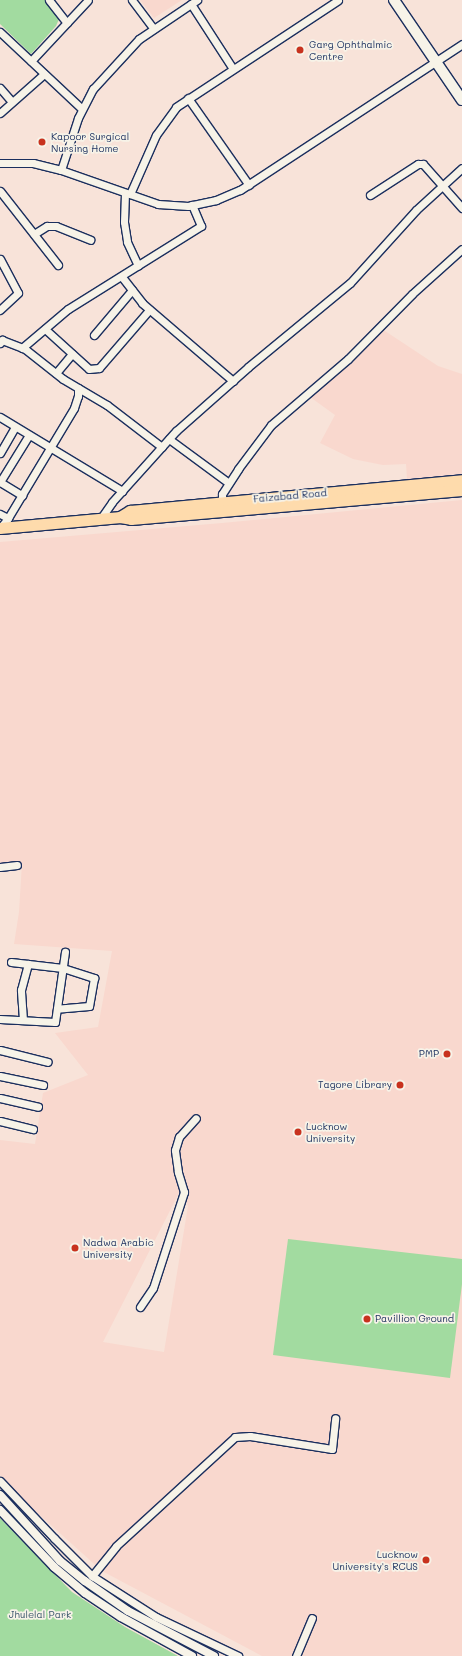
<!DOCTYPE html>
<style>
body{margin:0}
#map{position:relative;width:462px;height:1656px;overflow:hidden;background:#f8e3d9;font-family:Mali,sans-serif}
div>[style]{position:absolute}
.built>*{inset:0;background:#f9d8ce}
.green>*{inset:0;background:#a2dba0}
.roads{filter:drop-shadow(1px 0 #1b2f5e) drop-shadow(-1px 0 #1b2f5e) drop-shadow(0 1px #1b2f5e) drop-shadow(0 -1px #1b2f5e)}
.minor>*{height:7px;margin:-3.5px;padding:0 3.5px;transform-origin:3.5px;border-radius:3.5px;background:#f7f3e8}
.tertiary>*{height:8px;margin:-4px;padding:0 4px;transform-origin:4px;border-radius:4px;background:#f7f3e8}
.secondary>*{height:10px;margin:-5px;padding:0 5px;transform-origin:5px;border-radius:5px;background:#f7f3e8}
.primary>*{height:11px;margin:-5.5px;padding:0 5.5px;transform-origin:5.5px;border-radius:5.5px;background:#fedbac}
.dots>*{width:11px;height:11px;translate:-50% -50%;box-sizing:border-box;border:2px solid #f7f3e8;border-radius:50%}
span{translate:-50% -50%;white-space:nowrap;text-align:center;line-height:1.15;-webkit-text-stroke:3.5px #f7f3e8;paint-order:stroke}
.poi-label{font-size:10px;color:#1b2f5e}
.left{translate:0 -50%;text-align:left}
.right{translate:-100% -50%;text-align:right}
.street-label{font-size:10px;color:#1b2f5e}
.park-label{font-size:10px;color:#3d5a6e}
</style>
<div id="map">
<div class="built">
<i style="clip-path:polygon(140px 0,182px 0,154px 18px)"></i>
<i style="clip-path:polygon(382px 329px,438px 366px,462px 374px,462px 476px,407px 479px,406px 464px,383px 465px,353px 459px,320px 443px,335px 415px,310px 397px)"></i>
<i style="clip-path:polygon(evenodd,462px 500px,462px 1656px,262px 1656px,102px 1571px,23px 1500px,0 1475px,0 1140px,35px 1144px,43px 1093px,88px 1075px,55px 1033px,98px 1027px,112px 951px,14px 944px,19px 912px,22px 863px,0 864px,0 542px,222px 523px,462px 500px,181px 1189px,188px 1206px,164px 1352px,103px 1342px,181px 1189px)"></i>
</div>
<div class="green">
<i style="clip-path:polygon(0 0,45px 0,60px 17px,56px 26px,31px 54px,0 24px)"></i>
<i style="clip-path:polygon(288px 1239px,462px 1259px,462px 1284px,450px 1378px,273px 1355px)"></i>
<i style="clip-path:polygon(0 1518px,72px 1592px,125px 1627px,178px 1656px,0 1656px)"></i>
</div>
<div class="roads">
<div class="minor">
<i style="left:49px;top:0;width:29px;rotate:52deg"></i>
<i style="left:132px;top:0;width:36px;rotate:53deg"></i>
<i style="left:191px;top:4px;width:77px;rotate:57.1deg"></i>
<i style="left:0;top:32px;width:112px;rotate:43.2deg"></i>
<i style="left:31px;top:61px;width:83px;rotate:-46.9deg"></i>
<i style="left:0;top:88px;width:18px;rotate:49deg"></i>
<i style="left:188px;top:98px;width:106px;rotate:55deg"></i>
<i style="left:0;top:113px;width:59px;rotate:-41.6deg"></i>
<i style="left:0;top:163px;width:33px"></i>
<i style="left:33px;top:163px;width:29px;rotate:14deg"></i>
<i style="left:61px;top:170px;width:103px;rotate:19.3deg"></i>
<i style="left:158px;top:204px;width:30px;rotate:4deg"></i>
<i style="left:188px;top:206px;width:29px;rotate:-12deg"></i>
<i style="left:216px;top:200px;width:26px;rotate:-23deg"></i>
<i style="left:240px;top:190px;width:266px;rotate:-33.3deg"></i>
<i style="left:61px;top:170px;width:55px;rotate:-71.9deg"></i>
<i style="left:78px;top:118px;width:33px;rotate:-63deg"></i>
<i style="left:93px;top:89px;width:68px;rotate:-47.4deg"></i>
<i style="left:139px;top:39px;width:70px;rotate:-33.9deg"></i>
<i style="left:0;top:191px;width:94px;rotate:51.9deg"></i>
<i style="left:125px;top:193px;width:29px;rotate:92deg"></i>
<i style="left:124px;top:222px;width:20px;rotate:81deg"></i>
<i style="left:127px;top:242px;width:26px;rotate:65deg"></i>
<i style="left:130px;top:194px;width:64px;rotate:-66.2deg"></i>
<i style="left:156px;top:135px;width:34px;rotate:-54deg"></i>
<i style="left:176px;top:107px;width:194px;rotate:-33.4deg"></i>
<i style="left:370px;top:195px;width:57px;rotate:-32.9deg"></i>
<i style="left:418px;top:164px;width:5px"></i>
<i style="left:423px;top:164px;width:59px;rotate:48.4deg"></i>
<i style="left:34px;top:234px;width:15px;rotate:-32deg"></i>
<i style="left:47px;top:226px;width:9px"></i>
<i style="left:56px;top:226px;width:37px;rotate:22deg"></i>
<i style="left:0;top:259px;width:38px;rotate:62deg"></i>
<i style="left:18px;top:293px;width:25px;rotate:137deg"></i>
<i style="left:122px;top:277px;width:33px;rotate:52deg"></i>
<i style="left:142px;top:303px;width:120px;rotate:40.6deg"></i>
<i style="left:45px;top:329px;width:59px;rotate:42.3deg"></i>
<i style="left:89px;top:369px;width:10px;rotate:-6deg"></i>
<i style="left:99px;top:368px;width:77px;rotate:-49.2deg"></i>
<i style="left:94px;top:335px;width:59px;rotate:-49.8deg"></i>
<i style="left:0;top:343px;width:4px;rotate:-56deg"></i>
<i style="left:2px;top:340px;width:25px;rotate:21deg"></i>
<i style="left:25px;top:349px;width:48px;rotate:38.3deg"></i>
<i style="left:63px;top:379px;width:51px;rotate:30.6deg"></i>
<i style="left:107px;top:405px;width:69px;rotate:37.4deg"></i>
<i style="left:22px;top:348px;width:60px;rotate:-40.3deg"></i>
<i style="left:68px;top:309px;width:157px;rotate:-32deg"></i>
<i style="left:201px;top:226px;width:23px;rotate:-113deg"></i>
<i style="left:56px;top:373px;width:25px;rotate:-50deg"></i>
<i style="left:0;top:417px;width:143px;rotate:31.2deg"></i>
<i style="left:169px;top:439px;width:74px;rotate:36.3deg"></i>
<i style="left:0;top:453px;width:30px;rotate:-60deg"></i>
<i style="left:0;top:482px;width:55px;rotate:-58.3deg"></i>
<i style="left:0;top:482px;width:26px;rotate:31deg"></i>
<i style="left:222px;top:506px;width:12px;rotate:-90deg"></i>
<i style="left:222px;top:494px;width:30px;rotate:-57deg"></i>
<i style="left:238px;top:469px;width:55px;rotate:-53.1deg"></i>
<i style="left:271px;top:425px;width:101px;rotate:-40.6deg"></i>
<i style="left:348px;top:359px;width:91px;rotate:-45.4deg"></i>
<i style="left:412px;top:294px;width:67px;rotate:-42deg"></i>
<i style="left:0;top:514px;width:9px;rotate:27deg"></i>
<i style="left:101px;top:518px;width:19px;rotate:-55deg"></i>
<i style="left:112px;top:502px;width:96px;rotate:-48deg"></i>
<i style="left:176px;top:431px;width:96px;rotate:-41.6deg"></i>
<i style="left:248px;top:367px;width:132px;rotate:-39.5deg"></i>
<i style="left:350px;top:283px;width:98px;rotate:-47.9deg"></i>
<i style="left:416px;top:210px;width:62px;rotate:-42.4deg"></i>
<i style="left:0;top:528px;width:13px;rotate:-51deg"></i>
<i style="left:8px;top:518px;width:128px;rotate:-59deg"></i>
<i style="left:74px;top:408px;width:13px;rotate:-72deg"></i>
<i style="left:78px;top:396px;width:8px;rotate:-90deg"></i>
<i style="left:0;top:867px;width:17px;rotate:-7deg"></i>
<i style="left:11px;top:962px;width:52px;rotate:6.6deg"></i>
<i style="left:63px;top:968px;width:33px;rotate:18deg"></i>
<i style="left:94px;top:978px;width:28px;rotate:100deg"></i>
<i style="left:89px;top:1006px;width:32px;rotate:175deg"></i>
<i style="left:0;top:1019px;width:55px;rotate:3.1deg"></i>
<i style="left:55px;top:1022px;width:71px;rotate:-81.9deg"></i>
<i style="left:23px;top:1020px;width:30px;rotate:-94deg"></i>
<i style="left:21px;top:990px;width:27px;rotate:-75deg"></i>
<i style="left:0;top:1050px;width:49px;rotate:14deg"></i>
<i style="left:0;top:1076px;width:44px;rotate:11.8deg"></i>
<i style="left:0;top:1098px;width:39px;rotate:13deg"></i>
<i style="left:0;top:1121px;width:34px;rotate:14deg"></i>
<i style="left:140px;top:1307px;width:23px;rotate:-56deg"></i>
<i style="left:153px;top:1288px;width:101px;rotate:-72.1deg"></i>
<i style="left:184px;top:1192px;width:21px;rotate:-107deg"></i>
<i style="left:178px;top:1172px;width:22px;rotate:-98deg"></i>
<i style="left:175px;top:1150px;width:14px;rotate:-73deg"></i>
<i style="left:179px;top:1137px;width:25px;rotate:-48deg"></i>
<i style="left:0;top:1481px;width:79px;rotate:46.5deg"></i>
<i style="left:54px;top:1538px;width:54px;rotate:45deg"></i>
<i style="left:92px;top:1576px;width:76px;rotate:32.6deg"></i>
<i style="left:156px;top:1617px;width:91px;rotate:25.4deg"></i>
<i style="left:92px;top:1576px;width:38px;rotate:-51deg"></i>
<i style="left:116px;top:1546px;width:161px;rotate:-42.5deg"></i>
<i style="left:235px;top:1437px;width:15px;rotate:-4deg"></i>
<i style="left:250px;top:1436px;width:83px;rotate:9deg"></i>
<i style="left:332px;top:1449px;width:31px;rotate:-84deg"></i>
<i style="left:296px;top:1656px;width:41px;rotate:-67.2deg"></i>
</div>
<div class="tertiary">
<i style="left:0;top:1495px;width:89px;rotate:47.7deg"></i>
<i style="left:60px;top:1561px;width:32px;rotate:39deg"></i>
<i style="left:85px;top:1581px;width:52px;rotate:34.9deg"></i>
<i style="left:128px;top:1611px;width:97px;rotate:27.6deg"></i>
<i style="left:0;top:1510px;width:79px;rotate:46.5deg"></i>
<i style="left:54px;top:1567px;width:40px;rotate:40deg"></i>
<i style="left:85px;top:1593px;width:43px;rotate:33.7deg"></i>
<i style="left:121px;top:1617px;width:81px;rotate:28.8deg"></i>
</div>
<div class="secondary">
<i style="left:394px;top:0;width:121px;rotate:55.8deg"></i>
</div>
<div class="primary">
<i style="left:120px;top:517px;width:12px;rotate:-31deg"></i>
<i style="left:130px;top:511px;width:333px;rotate:-5.3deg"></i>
<i style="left:0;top:528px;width:121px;rotate:-5.2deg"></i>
<i style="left:120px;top:517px;width:11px;rotate:10deg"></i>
<i style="left:131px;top:519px;width:332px;rotate:-5deg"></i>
</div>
</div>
<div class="dots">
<i style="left:300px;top:50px;background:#c8321e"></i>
<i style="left:42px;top:142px;background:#c8321e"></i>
<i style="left:447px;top:1054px;background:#c8321e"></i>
<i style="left:400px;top:1085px;background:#c8321e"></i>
<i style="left:298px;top:1132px;background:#c8321e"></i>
<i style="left:75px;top:1248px;background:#c8321e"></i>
<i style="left:367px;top:1319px;background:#c8321e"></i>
<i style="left:426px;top:1560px;background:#c8321e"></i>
</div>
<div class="poi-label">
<span class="left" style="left:309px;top:50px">Garg Ophthalmic<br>Centre</span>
<span class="left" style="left:51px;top:142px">Kapoor Surgical<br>Nursing Home</span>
<span class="right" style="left:439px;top:1054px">PMP</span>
<span class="right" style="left:392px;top:1085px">Tagore Library</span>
<span class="left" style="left:306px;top:1132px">Lucknow<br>University</span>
<span class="left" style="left:83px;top:1248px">Nadwa Arabic<br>University</span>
<span class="left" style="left:375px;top:1319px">Pavillion Ground</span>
<span class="right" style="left:418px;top:1560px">Lucknow<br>University's RCUS</span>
</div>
<div class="street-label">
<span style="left:290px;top:496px;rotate:-5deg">Faizabad Road</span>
</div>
<div class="park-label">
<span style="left:40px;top:1615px">Jhulelal Park</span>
</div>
</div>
